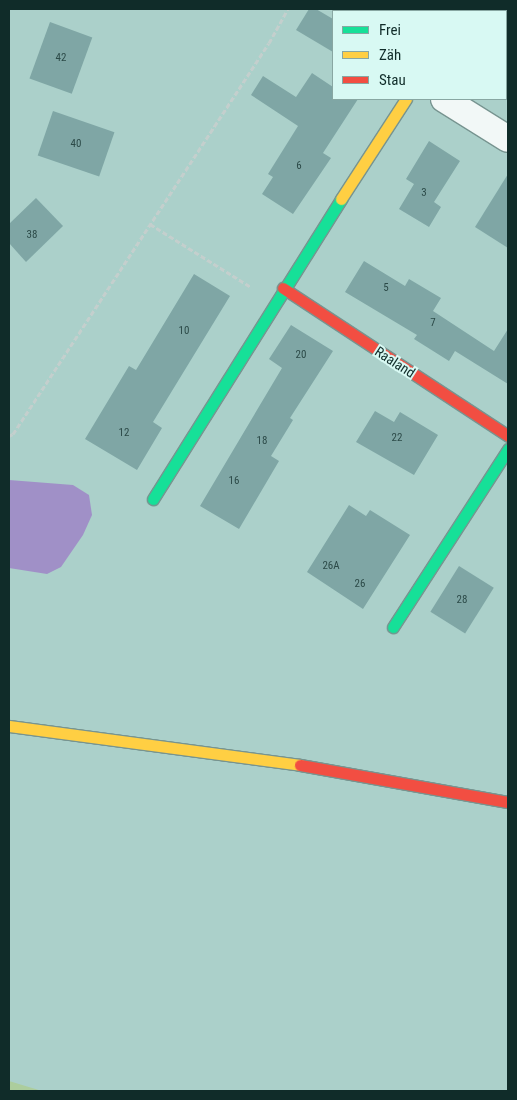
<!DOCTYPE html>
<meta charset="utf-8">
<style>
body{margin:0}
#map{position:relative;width:517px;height:1100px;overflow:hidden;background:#abd0ca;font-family:"Roboto Condensed",sans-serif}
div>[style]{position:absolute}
.green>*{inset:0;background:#accd9d}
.water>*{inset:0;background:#a090c7}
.building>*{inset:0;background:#7fa6a5;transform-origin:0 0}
.path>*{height:3px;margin-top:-1.5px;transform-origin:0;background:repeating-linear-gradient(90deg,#c4cfcd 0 5px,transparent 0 7.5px)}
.roads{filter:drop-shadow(1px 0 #779490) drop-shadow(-1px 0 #779490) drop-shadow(0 1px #779490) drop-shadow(0 -1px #779490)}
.street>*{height:26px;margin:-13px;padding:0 13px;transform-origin:13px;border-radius:13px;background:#f2f8f7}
.fast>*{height:11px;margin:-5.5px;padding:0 5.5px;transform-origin:5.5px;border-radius:5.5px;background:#16e098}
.slow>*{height:11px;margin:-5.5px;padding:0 5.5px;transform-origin:5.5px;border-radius:5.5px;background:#ffcf43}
.jam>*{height:11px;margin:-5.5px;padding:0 5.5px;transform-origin:5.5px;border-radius:5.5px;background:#f24e42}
span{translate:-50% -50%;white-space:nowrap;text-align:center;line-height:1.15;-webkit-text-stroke:4px #d8f9f3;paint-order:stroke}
.number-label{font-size:11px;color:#2c4a48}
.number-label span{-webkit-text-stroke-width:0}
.street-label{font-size:14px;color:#102c29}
.frame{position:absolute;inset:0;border:10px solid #102c29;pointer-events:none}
.legend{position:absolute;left:332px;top:10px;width:175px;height:90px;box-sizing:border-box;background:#d8f9f3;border:1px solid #88a7a2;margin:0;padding:6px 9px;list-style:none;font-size:15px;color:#102c29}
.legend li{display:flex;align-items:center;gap:10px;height:25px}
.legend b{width:25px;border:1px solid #88a7a2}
</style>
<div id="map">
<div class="green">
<i style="clip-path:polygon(9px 1081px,42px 1091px,9px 1091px)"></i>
</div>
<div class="water">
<i style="clip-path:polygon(9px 480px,73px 485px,89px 495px,92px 515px,83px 535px,61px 567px,47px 574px,9px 568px)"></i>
</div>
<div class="building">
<i style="clip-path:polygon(309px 9px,316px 9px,333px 19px,333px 52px,296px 30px)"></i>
<i style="left:50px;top:22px;width:45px;height:60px;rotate:20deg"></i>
<i style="clip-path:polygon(312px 73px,333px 87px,333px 99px,358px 99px,323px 153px,331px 158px,293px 214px,262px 194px,273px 177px,268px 174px,298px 126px,251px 95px,263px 76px,296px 97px)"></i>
<i style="left:53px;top:111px;width:65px;height:47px;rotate:19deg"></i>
<i style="clip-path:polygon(429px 141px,460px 161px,434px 202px,441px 207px,429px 227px,399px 209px,414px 184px,406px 179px)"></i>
<i style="clip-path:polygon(508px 174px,508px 248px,475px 227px)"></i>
<i style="clip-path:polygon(36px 198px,63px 226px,26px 262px,9px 243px,9px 224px)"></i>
<i style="clip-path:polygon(364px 261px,405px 286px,409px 279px,441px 298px,433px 311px,494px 351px,508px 329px,508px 384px,455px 351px,449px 361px,414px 339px,417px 335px,345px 292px)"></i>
<i style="clip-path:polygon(194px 274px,230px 296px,153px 422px,162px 428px,137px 470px,85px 439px,129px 366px,136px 370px)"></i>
<i style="clip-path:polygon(291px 325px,333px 351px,290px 418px,293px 420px,271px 456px,279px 461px,239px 529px,200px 506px,282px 368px,269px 359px)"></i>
<i style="clip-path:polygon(375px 411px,394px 422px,400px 412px,438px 435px,414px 475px,356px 442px)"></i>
<i style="clip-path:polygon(349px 505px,366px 516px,370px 510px,410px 535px,363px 609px,307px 572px)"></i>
<i style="left:459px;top:566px;width:41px;height:54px;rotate:32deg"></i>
</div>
<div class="path">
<i style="left:150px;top:224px;width:119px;rotate:32deg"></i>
<i style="left:9px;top:436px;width:4px;rotate:-27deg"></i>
<i style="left:13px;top:434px;width:467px;rotate:-56.8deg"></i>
<i style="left:269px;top:43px;width:39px;rotate:-61deg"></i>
</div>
<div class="roads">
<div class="street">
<i style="left:462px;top:11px;width:2px;rotate:-63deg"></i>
<i style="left:444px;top:99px;width:75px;rotate:32deg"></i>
</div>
<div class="fast">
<i style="left:153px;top:499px;width:354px;rotate:-57.9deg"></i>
<i style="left:393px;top:627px;width:212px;rotate:-57.1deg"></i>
</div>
<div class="slow">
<i style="left:341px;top:199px;width:119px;rotate:-57deg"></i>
<i style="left:9px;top:726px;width:294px;rotate:7.6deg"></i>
</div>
<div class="jam">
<i style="left:283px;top:288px;width:269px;rotate:33.3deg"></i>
<i style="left:300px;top:765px;width:211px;rotate:10.1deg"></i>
</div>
</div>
<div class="number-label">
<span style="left:61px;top:58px">42</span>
<span style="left:76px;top:144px">40</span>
<span style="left:299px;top:166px">6</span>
<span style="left:424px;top:193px">3</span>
<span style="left:32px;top:235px">38</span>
<span style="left:386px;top:288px">5</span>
<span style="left:433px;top:323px">7</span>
<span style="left:184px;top:331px">10</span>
<span style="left:301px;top:355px">20</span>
<span style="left:124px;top:433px">12</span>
<span style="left:397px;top:438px">22</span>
<span style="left:262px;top:441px">18</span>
<span style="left:234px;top:481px">16</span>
<span style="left:331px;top:566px">26A</span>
<span style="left:360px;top:584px">26</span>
<span style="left:462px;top:600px">28</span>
</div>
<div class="street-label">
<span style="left:395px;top:362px;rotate:33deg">Raaland</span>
</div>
<div class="frame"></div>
<ul class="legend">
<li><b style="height:6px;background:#16e098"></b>Frei</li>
<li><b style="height:6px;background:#ffcf43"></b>Zäh</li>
<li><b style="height:6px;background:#f24e42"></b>Stau</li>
</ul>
</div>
